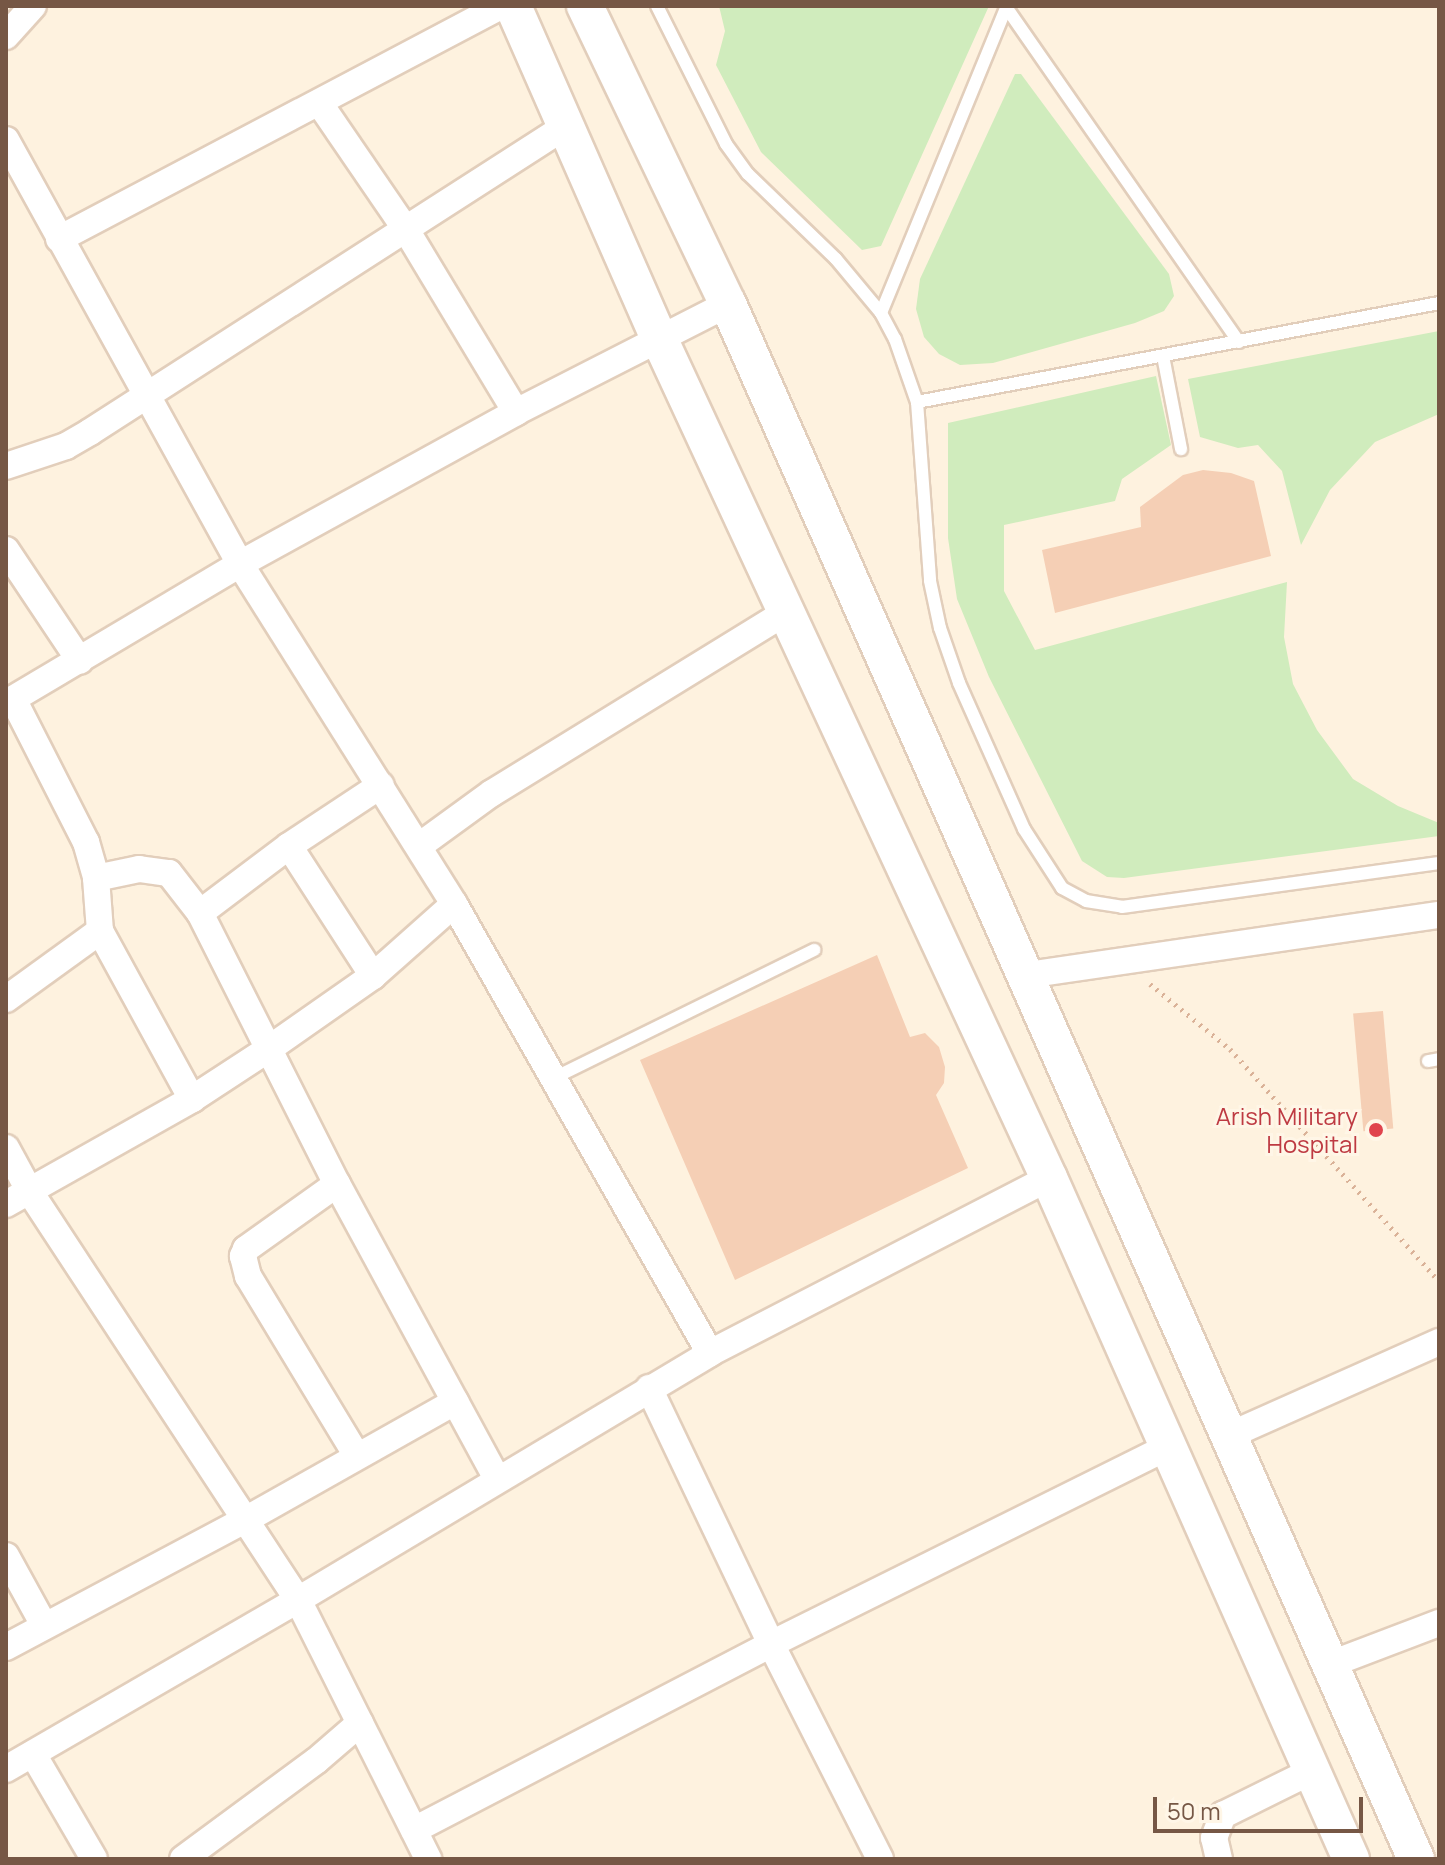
<!DOCTYPE html>
<style>
body{margin:0}
#map{position:relative;width:1445px;height:1865px;overflow:hidden;background:#fef2df;font-family:Manrope,sans-serif}
div>[style]{position:absolute}
.green>*{inset:0;background:#d0ecbd}
.building>*{inset:0;background:#f5cfb5;transform-origin:0 0}
.path>*{height:5px;margin-top:-2.5px;transform-origin:0;background:repeating-linear-gradient(90deg,#dab298 0 2px,transparent 0 8px)}
.roads{filter:drop-shadow(2px 0 #e2cebb) drop-shadow(-2px 0 #e2cebb) drop-shadow(0 2px #e2cebb) drop-shadow(0 -2px #e2cebb)}
.lane>*{height:12px;margin:-6px;padding:0 6px;transform-origin:6px;border-radius:6px;background:#fff}
.street>*{height:26px;margin:-13px;padding:0 13px;transform-origin:13px;border-radius:13px;background:#fff}
.secondary>*{height:36px;margin:-18px;padding:0 18px;transform-origin:18px;border-radius:18px;background:#fff}
.dots>*{width:22px;height:22px;translate:-50% -50%;box-sizing:border-box;border:4px solid #fff6e7;border-radius:50%}
span{translate:-50% -50%;white-space:nowrap;text-align:center;line-height:1.15;-webkit-text-stroke:6px #fff6e7;paint-order:stroke}
.health-label{font-size:24px;color:#be3a42}
.right{translate:-100% -50%;text-align:right}
.frame{position:absolute;inset:0;border:8px solid #765745;pointer-events:none}
.scale{position:absolute;left:1153px;top:1797px;width:210px;height:36px;box-sizing:border-box;border:4px solid #765745;border-top:0;padding-left:10px;font-size:24px;line-height:28px;white-space:nowrap;color:#765745;-webkit-text-stroke:6px #fff6e7;paint-order:stroke}
</style>
<div id="map">
<div class="green">
<i style="clip-path:polygon(719px 6px,989px 6px,881px 246px,862px 250px,761px 152px,716px 65px,725px 31px)"></i>
<i style="clip-path:polygon(1015px 74px,1021px 74px,1169px 274px,1174px 296px,1164px 311px,1135px 323px,993px 363px,960px 365px,939px 354px,924px 337px,916px 309px,920px 279px)"></i>
<i style="clip-path:polygon(1439px 331px,1439px 414px,1375px 442px,1330px 490px,1301px 545px,1282px 471px,1258px 445px,1238px 448px,1200px 437px,1188px 379px)"></i>
<i style="clip-path:polygon(1156px 376px,1171px 445px,1122px 479px,1115px 501px,1004px 525px,1004px 591px,1035px 650px,1287px 582px,1284px 637px,1293px 684px,1317px 730px,1353px 779px,1398px 806px,1439px 823px,1439px 836px,1124px 878px,1107px 877px,1082px 861px,989px 677px,957px 599px,948px 538px,948px 423px)"></i>
</div>
<div class="building">
<i style="clip-path:polygon(1203px 470px,1231px 473px,1254px 481px,1271px 556px,1055px 613px,1042px 550px,1141px 527px,1140px 507px,1183px 475px)"></i>
<i style="clip-path:polygon(877px 955px,910px 1037px,925px 1033px,939px 1047px,945px 1067px,944px 1083px,936px 1095px,968px 1168px,735px 1280px,640px 1060px)"></i>
<i style="left:1383px;top:1011px;width:118px;height:30px;rotate:85deg"></i>
</div>
<div class="path">
<i style="left:1150px;top:984px;width:103px;rotate:39.1deg"></i>
<i style="left:1230px;top:1049px;width:312px;rotate:48deg"></i>
</div>
<div class="roads">
<div class="lane">
<i style="left:657px;top:6px;width:154px;rotate:63.4deg"></i>
<i style="left:726px;top:144px;width:37px;rotate:54deg"></i>
<i style="left:748px;top:174px;width:122px;rotate:44deg"></i>
<i style="left:836px;top:259px;width:70px;rotate:50.2deg"></i>
<i style="left:881px;top:313px;width:30px;rotate:62deg"></i>
<i style="left:895px;top:339px;width:67px;rotate:70.8deg"></i>
<i style="left:917px;top:402px;width:179px;rotate:85.8deg"></i>
<i style="left:930px;top:581px;width:48px;rotate:78deg"></i>
<i style="left:940px;top:628px;width:58px;rotate:70.9deg"></i>
<i style="left:959px;top:683px;width:160px;rotate:66deg"></i>
<i style="left:1024px;top:829px;width:70px;rotate:57.2deg"></i>
<i style="left:1062px;top:888px;width:27px;rotate:28deg"></i>
<i style="left:1086px;top:901px;width:36px;rotate:9deg"></i>
<i style="left:1122px;top:907px;width:320px;rotate:-7.9deg"></i>
<i style="left:1006px;top:7px;width:408px;rotate:55.2deg"></i>
<i style="left:881px;top:313px;width:332px;rotate:-67.7deg"></i>
<i style="left:1163px;top:356px;width:95px;rotate:79deg"></i>
<i style="left:917px;top:402px;width:531px;rotate:-10.74deg"></i>
<i style="left:1428px;top:1061px;width:11px;rotate:-10deg"></i>
<i style="left:556px;top:1077px;width:288px;rotate:-26.2deg"></i>
</div>
<div class="street">
<i style="left:6px;top:36px;width:40px;rotate:-48deg"></i>
<i style="left:320px;top:104px;width:150px;rotate:55.6deg"></i>
<i style="left:405px;top:228px;width:215px;rotate:58.9deg"></i>
<i style="left:6px;top:140px;width:484px;rotate:61.1deg"></i>
<i style="left:240px;top:564px;width:402px;rotate:57.8deg"></i>
<i style="left:454px;top:904px;width:517px;rotate:60.31deg"></i>
<i style="left:59px;top:239px;width:500px;rotate:-27.8deg"></i>
<i style="left:6px;top:466px;width:63px;rotate:-18.4deg"></i>
<i style="left:66px;top:446px;width:28px;rotate:-30deg"></i>
<i style="left:90px;top:432px;width:566px;rotate:-32.74deg"></i>
<i style="left:6px;top:550px;width:133px;rotate:56.3deg"></i>
<i style="left:13px;top:699px;width:161px;rotate:63deg"></i>
<i style="left:86px;top:842px;width:37px;rotate:74deg"></i>
<i style="left:96px;top:878px;width:53px;rotate:85.7deg"></i>
<i style="left:100px;top:931px;width:192px;rotate:61.3deg"></i>
<i style="left:6px;top:703px;width:272px;rotate:-30.7deg"></i>
<i style="left:240px;top:564px;width:315px;rotate:-28.8deg"></i>
<i style="left:516px;top:412px;width:238px;rotate:-27deg"></i>
<i style="left:289px;top:846px;width:155px;rotate:57.1deg"></i>
<i style="left:419px;top:846px;width:90px;rotate:-36deg"></i>
<i style="left:492px;top:793px;width:347px;rotate:-31.6deg"></i>
<i style="left:96px;top:878px;width:44px;rotate:-11.8deg"></i>
<i style="left:139px;top:869px;width:30px;rotate:8deg"></i>
<i style="left:169px;top:873px;width:51px;rotate:52.2deg"></i>
<i style="left:200px;top:913px;width:304px;rotate:63.2deg"></i>
<i style="left:337px;top:1184px;width:336px;rotate:61.5deg"></i>
<i style="left:200px;top:913px;width:111px;rotate:-37deg"></i>
<i style="left:289px;top:846px;width:110px;rotate:-33.5deg"></i>
<i style="left:1027px;top:975px;width:416px;rotate:-8.3deg"></i>
<i style="left:6px;top:999px;width:116px;rotate:-35.9deg"></i>
<i style="left:6px;top:1148px;width:50px;rotate:61.4deg"></i>
<i style="left:30px;top:1192px;width:488px;rotate:56.7deg"></i>
<i style="left:298px;top:1600px;width:290px;rotate:63.3deg"></i>
<i style="left:337px;top:1184px;width:112px;rotate:144.5deg"></i>
<i style="left:246px;top:1249px;width:8px;rotate:113deg"></i>
<i style="left:243px;top:1256px;width:21px;rotate:76deg"></i>
<i style="left:248px;top:1276px;width:210px;rotate:58.8deg"></i>
<i style="left:6px;top:1204px;width:214px;rotate:-29.4deg"></i>
<i style="left:192px;top:1099px;width:93px;rotate:-33.2deg"></i>
<i style="left:270px;top:1048px;width:126px;rotate:-35deg"></i>
<i style="left:373px;top:976px;width:108px;rotate:-41.6deg"></i>
<i style="left:649px;top:1388px;width:284px;rotate:64.5deg"></i>
<i style="left:771px;top:1644px;width:241px;rotate:63.1deg"></i>
<i style="left:1230px;top:1435px;width:229px;rotate:-24deg"></i>
<i style="left:6px;top:1556px;width:79px;rotate:61.2deg"></i>
<i style="left:6px;top:1647px;width:273px;rotate:-28deg"></i>
<i style="left:247px;top:1519px;width:239px;rotate:-29.4deg"></i>
<i style="left:1331px;top:1664px;width:116px;rotate:-20.8deg"></i>
<i style="left:33px;top:1754px;width:121px;rotate:59.8deg"></i>
<i style="left:6px;top:1769px;width:337px;rotate:-30.1deg"></i>
<i style="left:298px;top:1600px;width:480px;rotate:-30.9deg"></i>
<i style="left:710px;top:1353px;width:382px;rotate:-27.3deg"></i>
<i style="left:414px;top:1830px;width:403px;rotate:-27.5deg"></i>
<i style="left:771px;top:1644px;width:442px;rotate:-26.4deg"></i>
<i style="left:183px;top:1859px;width:165px;rotate:-36.4deg"></i>
<i style="left:316px;top:1761px;width:58px;rotate:-40.8deg"></i>
<i style="left:1219px;top:1859px;width:22px;rotate:-103deg"></i>
<i style="left:1214px;top:1838px;width:25px;rotate:-69deg"></i>
<i style="left:1223px;top:1815px;width:99px;rotate:-26.3deg"></i>
</div>
<div class="secondary">
<i style="left:513px;top:6px;width:363px;rotate:66.3deg"></i>
<i style="left:659px;top:338px;width:926px;rotate:65.1deg"></i>
<i style="left:1049px;top:1178px;width:745px;rotate:66.08deg"></i>
<i style="left:585px;top:6px;width:331px;rotate:64.4deg"></i>
<i style="left:728px;top:304px;width:1700px;rotate:66.13deg"></i>
</div>
</div>
<div class="dots">
<i style="left:1376px;top:1130px;background:#e0444e"></i>
</div>
<div class="health-label">
<span class="right" style="left:1358px;top:1130px">Arish Military<br>Hospital</span>
</div>
<div class="frame"></div>
<div class="scale">50 m</div>
</div>
